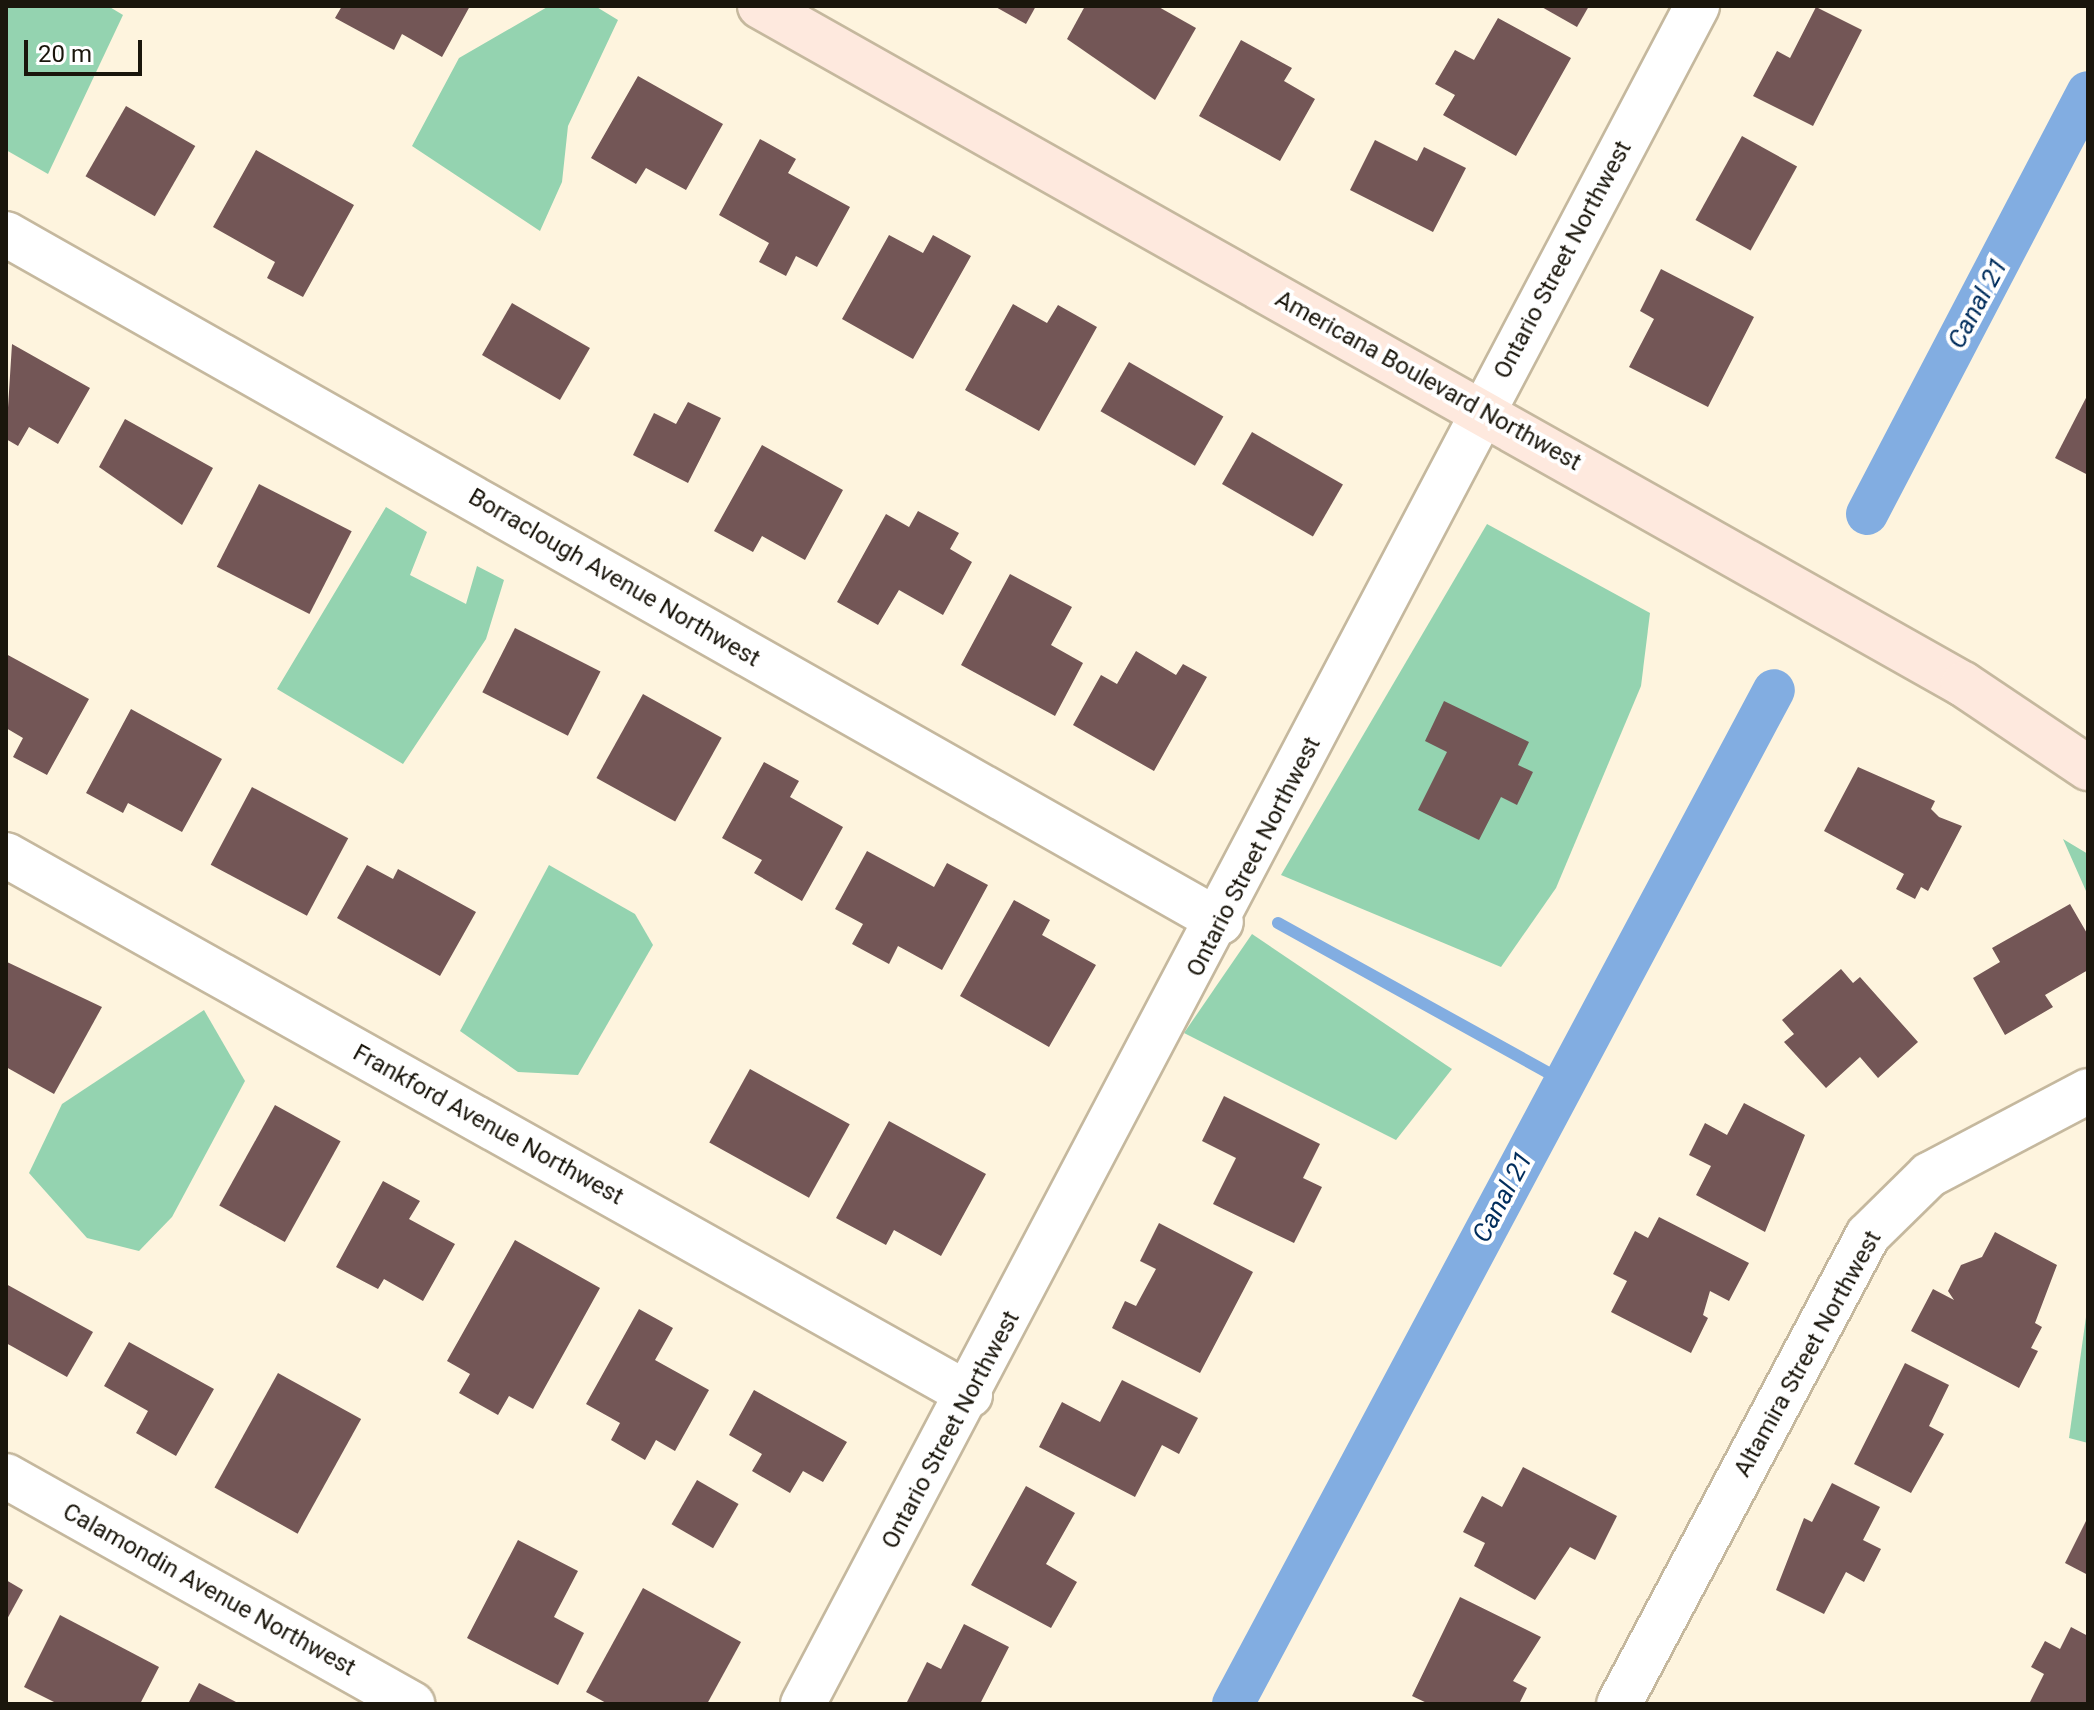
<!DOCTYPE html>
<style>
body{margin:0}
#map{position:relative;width:2094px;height:1710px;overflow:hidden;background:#fef4de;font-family:Roboto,sans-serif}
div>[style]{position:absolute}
.green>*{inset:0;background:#94d3b0}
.stream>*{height:12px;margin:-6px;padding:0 6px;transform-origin:6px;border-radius:6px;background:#82ade1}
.canal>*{height:42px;margin:-21px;padding:0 21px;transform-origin:21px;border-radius:21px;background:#82ade1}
.building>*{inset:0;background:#735656;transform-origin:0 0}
.roads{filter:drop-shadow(2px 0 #c5b89e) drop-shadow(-2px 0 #c5b89e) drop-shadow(0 2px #c5b89e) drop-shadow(0 -2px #c5b89e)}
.street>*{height:44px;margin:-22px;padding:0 22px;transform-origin:22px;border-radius:22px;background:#fff}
.secondary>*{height:44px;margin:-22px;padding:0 22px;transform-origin:22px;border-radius:22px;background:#fee9de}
span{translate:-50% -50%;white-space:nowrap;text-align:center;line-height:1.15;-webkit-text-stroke:8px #fff;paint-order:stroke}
.street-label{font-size:24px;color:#1a160c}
.water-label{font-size:26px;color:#002d5c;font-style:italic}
.frame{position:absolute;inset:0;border:8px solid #1a160c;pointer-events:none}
.scale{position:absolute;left:24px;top:40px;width:118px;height:36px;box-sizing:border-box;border:4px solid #1a160c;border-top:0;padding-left:10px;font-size:24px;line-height:28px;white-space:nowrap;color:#1a160c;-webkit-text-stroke:6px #fff;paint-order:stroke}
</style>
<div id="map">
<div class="green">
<i style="clip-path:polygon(6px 6px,108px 6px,123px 15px,48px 174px,6px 150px)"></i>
<i style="clip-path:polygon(549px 6px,595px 6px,618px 20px,568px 126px,562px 182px,540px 231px,412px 146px,459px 58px)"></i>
<i style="clip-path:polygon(386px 507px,427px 532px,410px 575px,466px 604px,477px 566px,504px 580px,486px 639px,403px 764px,277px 689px)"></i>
<i style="clip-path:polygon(1487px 524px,1650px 613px,1641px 686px,1556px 888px,1501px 967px,1281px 875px)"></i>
<i style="clip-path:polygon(2063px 839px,2088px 854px,2088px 896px,2086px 891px)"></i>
<i style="clip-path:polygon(549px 865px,635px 914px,653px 945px,578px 1075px,518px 1072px,460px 1031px)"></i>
<i style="clip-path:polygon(1252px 934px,1452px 1069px,1396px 1140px,1184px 1033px)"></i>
<i style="clip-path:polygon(204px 1010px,245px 1081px,172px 1217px,139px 1251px,87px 1238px,29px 1173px,62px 1104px)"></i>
<i style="clip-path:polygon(2088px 1303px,2088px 1443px,2069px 1438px)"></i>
</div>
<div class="stream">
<i style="left:1278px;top:923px;width:328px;rotate:29deg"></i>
</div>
<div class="canal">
<i style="left:1867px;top:514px;width:476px;rotate:-62.4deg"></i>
<i style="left:1233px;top:1704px;width:1149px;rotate:-61.92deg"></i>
</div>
<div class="building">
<i style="clip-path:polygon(342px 6px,470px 6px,442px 57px,402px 34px,394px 50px,335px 18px)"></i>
<i style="clip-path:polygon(994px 6px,1036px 6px,1026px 24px)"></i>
<i style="clip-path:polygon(1085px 6px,1157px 6px,1196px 28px,1155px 100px,1067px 39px)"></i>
<i style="clip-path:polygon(1540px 6px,1589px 6px,1577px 27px)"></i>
<i style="clip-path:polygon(1816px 7px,1862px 30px,1813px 126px,1753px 96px,1777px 51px,1790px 58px)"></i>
<i style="clip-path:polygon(1498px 18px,1571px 58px,1516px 156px,1443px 115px,1455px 95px,1435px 84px,1455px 50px,1474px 60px)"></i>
<i style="clip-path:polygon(1241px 40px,1292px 68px,1284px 81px,1315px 99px,1280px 161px,1199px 116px)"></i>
<i style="clip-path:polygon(638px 76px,723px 124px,686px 190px,646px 168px,636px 184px,591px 158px)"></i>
<i style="left:126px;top:106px;width:80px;height:81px;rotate:30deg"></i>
<i style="left:1742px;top:136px;width:63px;height:96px;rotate:29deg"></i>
<i style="clip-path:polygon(760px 139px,796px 159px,788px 173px,850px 207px,817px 267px,796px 256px,786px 276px,759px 262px,769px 243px,719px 215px)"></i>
<i style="clip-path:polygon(1375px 140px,1417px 161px,1424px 147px,1466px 168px,1433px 232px,1350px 190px)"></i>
<i style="clip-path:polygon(256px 150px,354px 205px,303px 297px,267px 278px,275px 262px,213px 227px)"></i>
<i style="clip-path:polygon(889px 235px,923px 253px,933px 235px,971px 256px,913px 359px,842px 319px)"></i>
<i style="clip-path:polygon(1661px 269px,1754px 317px,1708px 407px,1629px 367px,1654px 319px,1640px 311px)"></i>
<i style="left:512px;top:303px;width:90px;height:60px;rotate:30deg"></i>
<i style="clip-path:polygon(1013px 304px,1047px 323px,1058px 305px,1097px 327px,1039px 431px,965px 390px)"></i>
<i style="clip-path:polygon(12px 344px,90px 388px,58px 444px,29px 427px,18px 446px,6px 439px)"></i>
<i style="left:1129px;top:362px;width:109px;height:57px;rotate:30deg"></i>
<i style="clip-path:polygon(2088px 394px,2088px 475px,2055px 458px)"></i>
<i style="clip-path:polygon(688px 402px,721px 418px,688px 483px,633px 455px,654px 413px,676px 424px)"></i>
<i style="clip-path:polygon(125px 419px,213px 468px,182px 525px,99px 467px)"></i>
<i style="left:1252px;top:432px;width:105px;height:60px;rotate:30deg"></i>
<i style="clip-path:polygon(762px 445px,843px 490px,805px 560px,762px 536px,753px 552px,714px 531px)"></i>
<i style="left:259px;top:484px;width:104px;height:93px;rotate:27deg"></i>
<i style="clip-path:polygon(918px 511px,959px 533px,950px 549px,972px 562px,943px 615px,899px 590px,878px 625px,837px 602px,886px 514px,909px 527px)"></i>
<i style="clip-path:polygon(1010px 574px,1072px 607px,1051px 645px,1083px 663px,1055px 716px,961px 665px)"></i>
<i style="left:515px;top:628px;width:96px;height:72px;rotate:27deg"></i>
<i style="clip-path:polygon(1136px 651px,1176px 675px,1183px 664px,1207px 677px,1154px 771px,1073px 725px,1101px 675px,1117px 684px)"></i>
<i style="clip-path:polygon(6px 654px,89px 699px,47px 775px,13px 757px,23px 738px,6px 728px)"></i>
<i style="left:643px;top:694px;width:90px;height:96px;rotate:29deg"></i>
<i style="clip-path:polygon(1444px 701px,1529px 742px,1518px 765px,1533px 772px,1517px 805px,1501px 797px,1479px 840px,1418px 810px,1447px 752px,1425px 741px)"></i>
<i style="clip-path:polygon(131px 709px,222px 759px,182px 832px,128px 803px,123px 813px,86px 793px)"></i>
<i style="clip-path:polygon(764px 762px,799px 781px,790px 797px,843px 827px,802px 901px,754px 873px,762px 860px,722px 838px)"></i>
<i style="clip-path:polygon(1858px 767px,1935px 801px,1931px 809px,1939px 817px,1962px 826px,1928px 891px,1921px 887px,1915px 899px,1896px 889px,1904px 874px,1824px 831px)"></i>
<i style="left:252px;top:787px;width:109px;height:88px;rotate:28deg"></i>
<i style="clip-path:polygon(867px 851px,934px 887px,947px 863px,988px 885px,942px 970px,898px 946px,889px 964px,852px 944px,863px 924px,835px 909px)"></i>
<i style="clip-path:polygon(367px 865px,393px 879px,398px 869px,476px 912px,440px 976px,337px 918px)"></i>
<i style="clip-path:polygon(1014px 900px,1050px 920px,1042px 935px,1096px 965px,1049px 1047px,960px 996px)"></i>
<i style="clip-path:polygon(2070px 904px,2088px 935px,2088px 970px,2045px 995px,2053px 1007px,2005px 1035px,1973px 978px,2000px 962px,1992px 948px)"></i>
<i style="clip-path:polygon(7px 962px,102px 1007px,54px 1094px,6px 1067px)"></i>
<i style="clip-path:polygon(1841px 969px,1853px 983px,1860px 977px,1918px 1042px,1878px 1078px,1860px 1057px,1826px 1088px,1784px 1042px,1794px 1034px,1782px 1020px)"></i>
<i style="left:750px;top:1069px;width:114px;height:84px;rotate:29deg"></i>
<i style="clip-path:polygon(1224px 1096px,1320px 1144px,1303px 1178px,1322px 1187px,1294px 1243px,1213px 1204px,1236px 1158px,1202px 1141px)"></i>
<i style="clip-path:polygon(1744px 1103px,1805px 1135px,1765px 1232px,1696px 1195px,1711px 1166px,1689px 1155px,1705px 1123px,1727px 1135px)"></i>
<i style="left:275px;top:1105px;width:75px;height:115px;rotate:29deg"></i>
<i style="clip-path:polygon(889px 1121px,986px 1174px,941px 1256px,894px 1230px,886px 1245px,836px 1218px)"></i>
<i style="clip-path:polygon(383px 1181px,420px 1201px,409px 1219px,455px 1244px,423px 1301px,384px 1279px,378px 1289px,336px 1267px)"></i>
<i style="clip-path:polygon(1659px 1217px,1749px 1263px,1729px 1301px,1710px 1291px,1703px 1315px,1708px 1318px,1691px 1353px,1611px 1312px,1627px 1281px,1613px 1274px,1635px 1231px,1648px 1238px)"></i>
<i style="clip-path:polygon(1159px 1223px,1253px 1272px,1200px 1373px,1112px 1328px,1125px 1301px,1136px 1306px,1156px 1269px,1140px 1261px)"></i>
<i style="clip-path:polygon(1995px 1232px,2057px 1265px,2035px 1323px,2042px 1327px,2031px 1348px,2038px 1351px,2019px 1388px,1911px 1331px,1933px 1289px,1954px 1300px,1948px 1291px,1961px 1265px,1982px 1257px)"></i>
<i style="clip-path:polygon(515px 1240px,600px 1288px,533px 1409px,509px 1396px,498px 1415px,459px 1393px,470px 1374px,447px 1361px)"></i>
<i style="clip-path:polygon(6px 1284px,93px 1332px,67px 1377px,6px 1343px)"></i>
<i style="clip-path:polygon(639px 1309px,673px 1328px,655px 1360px,709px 1390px,675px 1451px,656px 1440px,645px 1460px,611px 1440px,620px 1423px,586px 1404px)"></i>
<i style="clip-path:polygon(129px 1342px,214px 1389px,176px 1456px,136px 1433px,148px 1411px,104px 1386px)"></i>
<i style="clip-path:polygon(1905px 1363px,1949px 1385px,1929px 1426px,1944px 1434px,1911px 1493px,1854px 1464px)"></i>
<i style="left:278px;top:1373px;width:95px;height:131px;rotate:29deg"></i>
<i style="clip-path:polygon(1122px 1380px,1198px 1418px,1179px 1454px,1162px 1445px,1135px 1497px,1039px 1447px,1062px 1402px,1100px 1422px)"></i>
<i style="clip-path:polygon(754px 1390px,847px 1442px,823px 1482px,803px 1471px,790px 1493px,752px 1471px,762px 1454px,729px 1435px)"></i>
<i style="clip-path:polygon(1523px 1467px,1617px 1516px,1595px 1560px,1570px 1547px,1535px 1600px,1474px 1566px,1485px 1543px,1463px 1532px,1482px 1496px,1502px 1507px)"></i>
<i style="left:697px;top:1480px;width:48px;height:51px;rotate:30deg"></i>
<i style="clip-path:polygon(1832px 1483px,1880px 1507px,1863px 1540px,1881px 1549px,1864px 1582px,1846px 1572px,1824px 1614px,1776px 1590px,1804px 1518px,1812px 1522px)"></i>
<i style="clip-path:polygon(1026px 1486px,1075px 1513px,1046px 1564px,1077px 1582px,1051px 1628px,971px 1585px)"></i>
<i style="clip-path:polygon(2088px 1517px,2088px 1575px,2065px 1563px)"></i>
<i style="clip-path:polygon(518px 1540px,578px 1571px,554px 1617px,584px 1633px,558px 1685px,467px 1638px)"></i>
<i style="clip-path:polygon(6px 1580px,23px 1590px,6px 1621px)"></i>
<i style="clip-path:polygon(643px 1588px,741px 1642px,707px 1704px,608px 1704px,586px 1692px)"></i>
<i style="clip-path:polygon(1460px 1597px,1541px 1637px,1513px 1681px,1527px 1688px,1519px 1704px,1429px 1704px,1412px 1696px)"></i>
<i style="clip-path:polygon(60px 1615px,159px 1667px,140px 1704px,58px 1704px,24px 1687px)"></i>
<i style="clip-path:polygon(964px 1624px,1009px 1647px,980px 1704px,906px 1704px,927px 1662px,941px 1669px)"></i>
<i style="clip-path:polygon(2071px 1627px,2088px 1636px,2088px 1704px,2029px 1704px,2044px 1674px,2031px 1667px,2045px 1641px,2060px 1649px)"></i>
<i style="clip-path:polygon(199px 1683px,236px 1702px,235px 1704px,188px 1704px)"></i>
</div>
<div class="roads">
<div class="street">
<i style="left:6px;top:234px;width:1396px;rotate:29.52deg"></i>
<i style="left:6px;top:855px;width:1105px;rotate:29.26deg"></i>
<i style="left:6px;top:1476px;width:466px;rotate:29.3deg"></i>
<i style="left:803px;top:1704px;width:1919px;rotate:-62.23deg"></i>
<i style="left:1619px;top:1704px;width:531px;rotate:-62.04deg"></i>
<i style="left:1868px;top:1235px;width:86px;rotate:-44.5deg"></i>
<i style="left:1929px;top:1175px;width:180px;rotate:-27.8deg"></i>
</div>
<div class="secondary">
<i style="left:760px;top:6px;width:1381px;rotate:29.41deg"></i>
<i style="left:1963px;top:684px;width:151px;rotate:33.9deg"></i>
</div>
</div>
<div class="street-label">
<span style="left:1563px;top:260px;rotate:-62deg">Ontario Street Northwest</span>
<span style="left:1428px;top:381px;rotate:29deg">Americana Boulevard Northwest</span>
<span style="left:614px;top:578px;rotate:30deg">Borraclough Avenue Northwest</span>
<span style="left:1254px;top:857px;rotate:-63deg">Ontario Street Northwest</span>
<span style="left:488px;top:1125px;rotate:29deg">Frankford Avenue Northwest</span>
<span style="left:1808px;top:1354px;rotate:-61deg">Altamira Street Northwest</span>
<span style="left:951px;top:1430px;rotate:-62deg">Ontario Street Northwest</span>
<span style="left:209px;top:1590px;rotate:29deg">Calamondin Avenue Northwest</span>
</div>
<div class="water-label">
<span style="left:1978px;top:303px;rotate:-62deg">Canal 21</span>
<span style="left:1503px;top:1197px;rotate:-62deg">Canal 21</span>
</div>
<div class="frame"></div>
<div class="scale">20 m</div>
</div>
